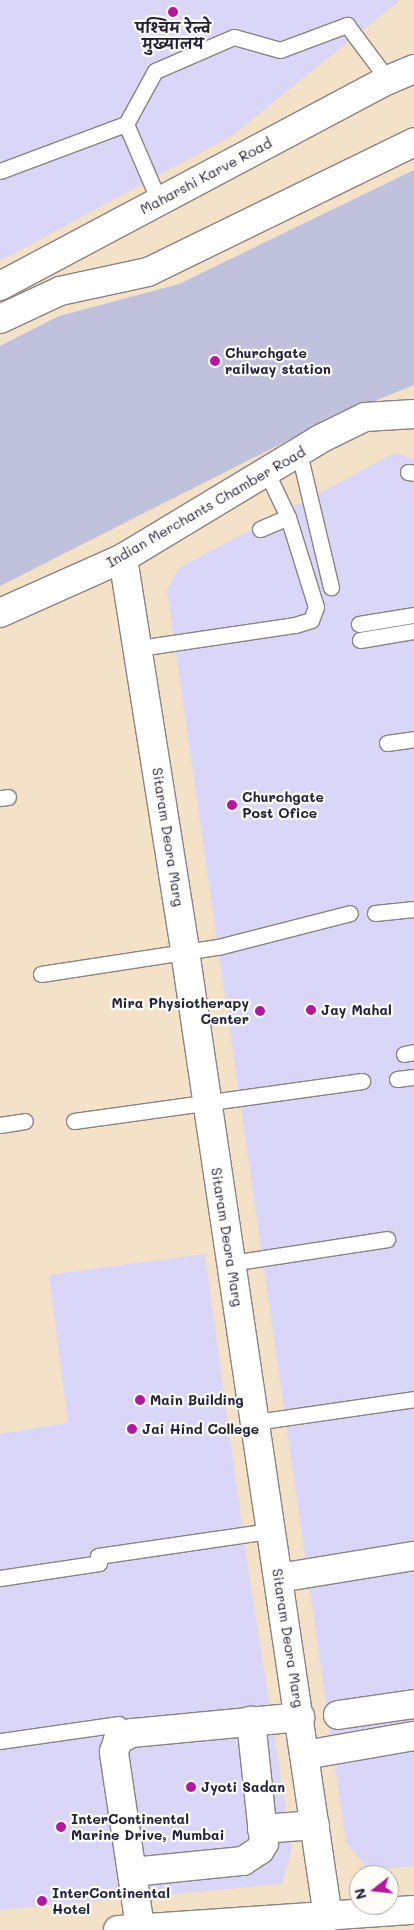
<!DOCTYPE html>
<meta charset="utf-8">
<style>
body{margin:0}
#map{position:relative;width:414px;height:1930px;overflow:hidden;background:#f4e2c8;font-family:Mali,"Playpen Sans Deva",sans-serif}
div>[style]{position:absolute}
.built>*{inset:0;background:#dad6f7}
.industrial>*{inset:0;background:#c0c2dd}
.roads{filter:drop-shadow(1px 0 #8b8282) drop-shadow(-1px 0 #8b8282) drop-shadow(0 1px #8b8282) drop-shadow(0 -1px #8b8282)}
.lane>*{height:15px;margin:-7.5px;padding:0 7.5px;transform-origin:7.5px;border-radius:7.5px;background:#fff}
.street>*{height:28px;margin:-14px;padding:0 14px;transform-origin:14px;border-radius:14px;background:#fff}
.secondary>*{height:28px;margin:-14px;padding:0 14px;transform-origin:14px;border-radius:14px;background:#fff}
.primary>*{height:28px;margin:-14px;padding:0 14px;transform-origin:14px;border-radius:14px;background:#fff}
.dots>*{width:14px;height:14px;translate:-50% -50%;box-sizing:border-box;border:2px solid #fdfcf7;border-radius:50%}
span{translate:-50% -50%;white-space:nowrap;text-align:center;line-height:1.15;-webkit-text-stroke:4.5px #fdfcf7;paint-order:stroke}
.poi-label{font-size:14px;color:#22223b;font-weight:700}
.left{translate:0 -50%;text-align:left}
.right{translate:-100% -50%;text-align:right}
.street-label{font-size:14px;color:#22223b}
.north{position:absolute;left:349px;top:1865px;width:50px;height:50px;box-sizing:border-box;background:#fdfcf7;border:1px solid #a5a5ac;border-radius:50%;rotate:254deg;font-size:14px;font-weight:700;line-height:20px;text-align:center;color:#22223b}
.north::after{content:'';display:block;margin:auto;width:18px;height:22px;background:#b5179e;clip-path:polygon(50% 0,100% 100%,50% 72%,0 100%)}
</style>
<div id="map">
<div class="built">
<i style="clip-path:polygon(0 0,398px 0,398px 2px,233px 135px,0 261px)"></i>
<i style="clip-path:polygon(395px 453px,414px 459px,414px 1866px,369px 1870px,346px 1843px,167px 590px,179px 568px)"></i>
<i style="clip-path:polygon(205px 1254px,247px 1561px,292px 1848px,282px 1884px,0 1910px,0 1434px,68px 1423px,49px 1275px)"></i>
</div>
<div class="industrial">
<i style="clip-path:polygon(414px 170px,414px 385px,328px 420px,0 586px,0 346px,59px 316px,179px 284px)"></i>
</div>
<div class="roads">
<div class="lane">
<i style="left:126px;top:124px;width:60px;rotate:-61.3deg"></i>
<i style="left:155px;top:71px;width:86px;rotate:-23.3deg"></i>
<i style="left:234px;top:37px;width:48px;rotate:15.8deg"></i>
<i style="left:280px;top:50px;width:72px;rotate:-20.5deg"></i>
<i style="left:347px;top:25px;width:69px;rotate:53.3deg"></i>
<i style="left:0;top:171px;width:134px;rotate:-20.5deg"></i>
<i style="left:126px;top:124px;width:84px;rotate:66.8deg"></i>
<i style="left:299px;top:453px;width:138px;rotate:76.6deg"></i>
<i style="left:408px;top:472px;width:6px;rotate:9deg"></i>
<i style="left:260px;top:529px;width:30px;rotate:-23deg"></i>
<i style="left:359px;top:624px;width:56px;rotate:-9.3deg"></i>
<i style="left:360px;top:640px;width:55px;rotate:-9.5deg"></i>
<i style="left:139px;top:648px;width:158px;rotate:-8.4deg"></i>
<i style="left:295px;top:625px;width:17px;rotate:-17deg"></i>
<i style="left:311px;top:620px;width:14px;rotate:-69deg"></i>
<i style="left:316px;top:607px;width:94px;rotate:-107.3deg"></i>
<i style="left:288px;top:517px;width:49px;rotate:-115.5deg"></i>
<i style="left:387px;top:743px;width:27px;rotate:-8deg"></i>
<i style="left:0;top:798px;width:8px;rotate:-7deg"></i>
<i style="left:375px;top:913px;width:39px;rotate:-6deg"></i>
<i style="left:41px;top:974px;width:179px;rotate:-8.7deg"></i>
<i style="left:218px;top:947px;width:136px;rotate:-14.4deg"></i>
<i style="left:404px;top:1054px;width:10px;rotate:-11deg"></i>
<i style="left:397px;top:1079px;width:17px;rotate:-7deg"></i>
<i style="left:74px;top:1121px;width:291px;rotate:-7.9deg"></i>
<i style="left:0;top:1125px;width:25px;rotate:-9deg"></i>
<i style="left:231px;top:1263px;width:158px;rotate:-8.7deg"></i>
<i style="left:255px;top:1422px;width:161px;rotate:-8.2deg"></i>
<i style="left:0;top:1578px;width:100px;rotate:-8.6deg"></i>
<i style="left:99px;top:1563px;width:7px;rotate:-98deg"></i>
<i style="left:98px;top:1556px;width:174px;rotate:-8.3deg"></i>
<i style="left:0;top:1741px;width:120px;rotate:-8.1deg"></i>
</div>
<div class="street">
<i style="left:123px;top:558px;width:398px;rotate:81deg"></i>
<i style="left:185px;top:951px;width:977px;rotate:81.58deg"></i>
<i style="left:0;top:613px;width:135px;rotate:-24.1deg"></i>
<i style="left:123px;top:558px;width:230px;rotate:-31.1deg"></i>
<i style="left:320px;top:439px;width:50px;rotate:-26.1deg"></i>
<i style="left:365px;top:417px;width:49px;rotate:-3.5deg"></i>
<i style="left:279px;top:1578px;width:137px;rotate:-9.3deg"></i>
<i style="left:338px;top:1715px;width:77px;rotate:-8.2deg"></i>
<i style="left:305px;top:1755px;width:111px;rotate:-9.9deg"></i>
<i style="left:262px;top:1829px;width:53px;rotate:-4.3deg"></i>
<i style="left:132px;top:1872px;width:112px;rotate:-5.7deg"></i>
<i style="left:243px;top:1861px;width:20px;rotate:-33deg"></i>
<i style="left:260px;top:1850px;width:8px;rotate:-60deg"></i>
<i style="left:264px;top:1843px;width:123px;rotate:-96.1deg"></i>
<i style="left:140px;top:1927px;width:177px;rotate:-98.5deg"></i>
<i style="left:114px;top:1752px;width:13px;rotate:-72deg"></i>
<i style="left:118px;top:1740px;width:16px;rotate:-27deg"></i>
<i style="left:132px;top:1733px;width:169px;rotate:-5.4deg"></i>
</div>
<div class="secondary">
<i style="left:0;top:286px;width:439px;rotate:-28deg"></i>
<i style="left:388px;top:80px;width:28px;rotate:-23deg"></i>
<i style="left:0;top:319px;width:66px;rotate:-25deg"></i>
<i style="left:60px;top:291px;width:90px;rotate:-12.2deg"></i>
<i style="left:148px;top:272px;width:296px;rotate:-26deg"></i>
</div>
<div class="primary">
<i style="left:118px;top:1930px;width:297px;rotate:-3.9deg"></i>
</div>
</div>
<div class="dots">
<i style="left:173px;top:12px;background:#b5179e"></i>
<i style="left:215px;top:361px;background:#b5179e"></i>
<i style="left:232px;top:805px;background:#b5179e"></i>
<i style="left:311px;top:1010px;background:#b5179e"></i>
<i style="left:260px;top:1011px;background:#b5179e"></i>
<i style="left:140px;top:1400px;background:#b5179e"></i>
<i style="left:132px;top:1429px;background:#b5179e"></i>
<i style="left:191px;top:1787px;background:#b5179e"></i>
<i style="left:61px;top:1827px;background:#b5179e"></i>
<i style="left:42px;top:1901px;background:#b5179e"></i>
</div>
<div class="poi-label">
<span style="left:173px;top:36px">पश्चिम रेल्वे<br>मुख्यालय</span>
<span class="left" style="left:225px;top:361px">Churchgate<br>railway station</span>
<span class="left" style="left:242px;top:805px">Churchgate<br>Post Ofice</span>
<span class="right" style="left:249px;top:1011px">Mira Physiotherapy<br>Center</span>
<span class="left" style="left:321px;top:1010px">Jay Mahal</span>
<span class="left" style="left:150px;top:1400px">Main Building</span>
<span class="left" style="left:142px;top:1429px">Jai Hind College</span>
<span class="left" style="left:201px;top:1787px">Jyoti Sadan</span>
<span class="left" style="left:71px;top:1827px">InterContinental<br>Marine Drive, Mumbai</span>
<span class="left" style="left:52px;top:1901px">InterContinental<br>Hotel</span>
</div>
<div class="street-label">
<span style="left:206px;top:176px;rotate:-28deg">Maharshi Karve Road</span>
<span style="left:206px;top:507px;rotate:-30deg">Indian Merchants Chamber Road</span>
<span style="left:168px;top:837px;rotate:81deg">Sitaram Deora Marg</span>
<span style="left:227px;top:1237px;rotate:81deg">Sitaram Deora Marg</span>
<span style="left:288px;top:1638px;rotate:81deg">Sitaram Deora Marg</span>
</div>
<div class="north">N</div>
</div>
